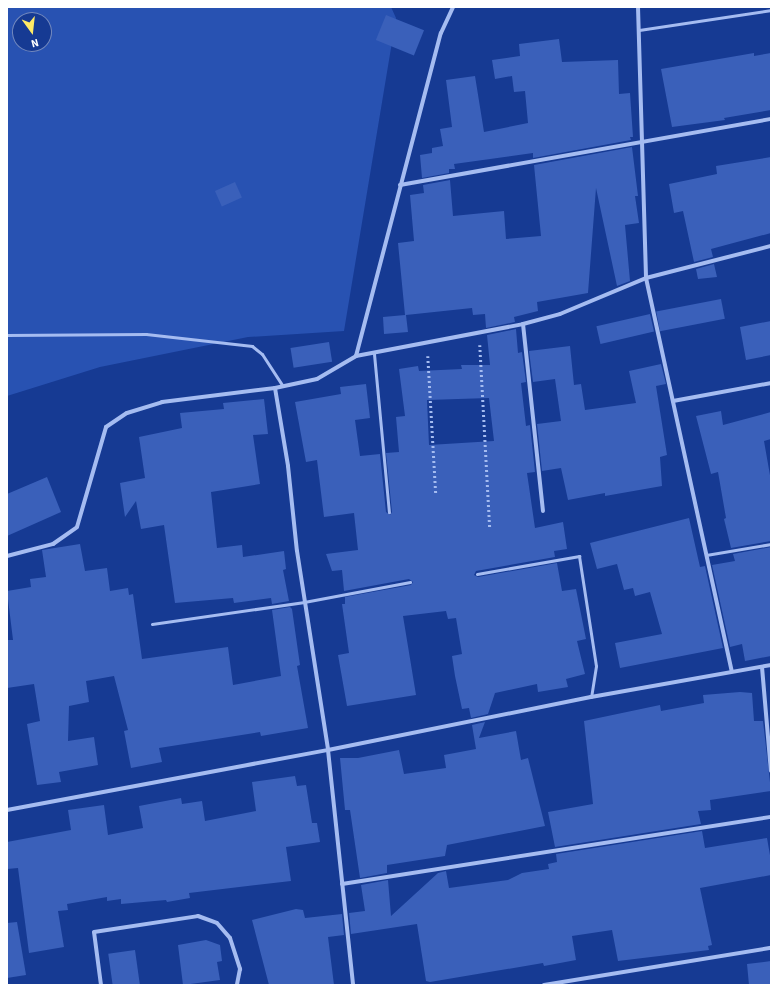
<!DOCTYPE html>
<style>
body{margin:0}
#map{position:relative;width:778px;height:992px;overflow:hidden;background:#163a93;font-family:"Source Sans 3",sans-serif}
div>[style]{position:absolute}
.green>*{inset:0;background:#2852b2}
.building>*{inset:0;background:#3a60ba;transform-origin:0 0}
.path>*{height:2.5px;margin-top:-1.25px;transform-origin:0;background:repeating-linear-gradient(90deg,#a5bcf1 0 2px,transparent 0 5px)}
.lane>*{height:3px;margin:-1.5px;padding:0 1.5px;transform-origin:1.5px;border-radius:1.5px;background:#a5bcf1}
.street>*{height:4px;margin:-2px;padding:0 2px;transform-origin:2px;border-radius:2px;background:#a5bcf1}
span{translate:-50% -50%;white-space:nowrap;text-align:center;line-height:1.15;-webkit-text-stroke:4px #163a93;paint-order:stroke}
.frame{position:absolute;inset:0;border:8px solid #fff;pointer-events:none}
.north{position:absolute;left:12px;top:12px;width:40px;height:40px;box-sizing:border-box;background:#163a93;border:1px solid #7389be;border-radius:50%;rotate:165deg;font-size:11px;font-weight:700;line-height:16px;text-align:center;color:#fff}
.north::after{content:'';display:block;margin:auto;width:14px;height:18px;background:#ffea65;clip-path:polygon(50% 0,100% 100%,50% 72%,0 100%)}
</style>
<div id="map">
<div class="green">
<i style="clip-path:polygon(evenodd,7px 7px,391px 7px,396px 18px,344px 331px,248px 337px,100px 367px,7px 396px,7px 7px,20px 20px,44px 20px,44px 44px,20px 44px,20px 20px)"></i>
</div>
<div class="building">
<i style="left:386px;top:15px;width:41px;height:27px;rotate:22deg"></i>
<i style="clip-path:polygon(559px 39px,562px 62px,618px 60px,619px 94px,630px 93px,633px 137px,630px 137px,631px 140px,533px 158px,533px 153px,454px 164px,455px 169px,449px 169px,449px 173px,422px 178px,420px 155px,432px 153px,432px 148px,443px 146px,440px 129px,452px 127px,446px 80px,475px 76px,484px 132px,528px 123px,525px 91px,514px 92px,512px 76px,495px 79px,492px 60px,520px 56px,519px 44px)"></i>
<i style="clip-path:polygon(754px 53px,754px 56px,771px 53px,771px 110px,724px 118px,725px 120px,672px 127px,661px 69px)"></i>
<i style="clip-path:polygon(632px 147px,638px 196px,635px 196px,639px 223px,625px 225px,630px 281px,617px 286px,596px 188px,588px 293px,537px 302px,538px 311px,514px 317px,515px 322px,486px 328px,485px 314px,473px 315px,472px 308px,406px 315px,408px 332px,384px 334px,383px 317px,405px 315px,398px 243px,414px 241px,410px 195px,424px 193px,423px 185px,450px 180px,453px 216px,504px 211px,506px 239px,541px 236px,534px 165px)"></i>
<i style="clip-path:polygon(771px 157px,771px 233px,711px 249px,713px 257px,694px 262px,683px 211px,674px 213px,669px 184px,717px 174px,716px 166px)"></i>
<i style="left:235px;top:182px;width:17px;height:22px;rotate:66deg"></i>
<i style="clip-path:polygon(714px 264px,717px 277px,698px 279px,696px 269px)"></i>
<i style="left:721px;top:299px;width:20px;height:66px;rotate:79deg"></i>
<i style="left:650px;top:314px;width:18px;height:55px;rotate:77deg"></i>
<i style="clip-path:polygon(771px 321px,771px 355px,746px 360px,740px 327px)"></i>
<i style="clip-path:polygon(evenodd,516px 329px,518px 353px,522px 352px,526px 382px,521px 383px,526px 426px,530px 425px,535px 472px,527px 473px,535px 528px,563px 522px,567px 549px,554px 551px,555px 557px,476px 571px,474px 575px,478px 577px,557px 563px,562px 591px,576px 589px,586px 639px,577px 641px,585px 674px,566px 679px,568px 687px,538px 692px,537px 684px,495px 693px,488px 714px,471px 718px,469px 708px,462px 709px,455px 676px,452px 656px,462px 654px,456px 618px,448px 619px,446px 611px,403px 616px,416px 695px,347px 706px,338px 655px,349px 653px,342px 604px,345px 604px,345px 597px,411px 585px,413px 582px,409px 579px,344px 591px,342px 570px,332px 571px,326px 554px,358px 550px,354px 513px,324px 517px,317px 460px,306px 462px,295px 402px,341px 394px,340px 387px,366px 384px,370px 418px,355px 420px,360px 456px,380px 454px,386px 512px,390px 515px,392px 512px,386px 453px,399px 452px,396px 417px,405px 416px,399px 369px,418px 366px,419px 371px,462px 369px,461px 365px,490px 365px,487px 335px,516px 329px,489px 398px,494px 441px,429px 445px,427px 400px,489px 398px)"></i>
<i style="left:329px;top:342px;width:20px;height:39px;rotate:81deg"></i>
<i style="clip-path:polygon(570px 346px,574px 385px,581px 384px,585px 410px,636px 403px,629px 371px,661px 364px,666px 384px,656px 386px,667px 455px,660px 457px,662px 486px,605px 496px,605px 493px,568px 500px,561px 468px,542px 471px,537px 424px,561px 421px,555px 379px,533px 382px,529px 351px)"></i>
<i style="clip-path:polygon(264px 399px,268px 434px,253px 435px,260px 484px,211px 492px,217px 548px,242px 545px,243px 557px,284px 551px,286px 569px,283px 570px,289px 601px,272px 604px,271px 598px,234px 603px,233px 598px,175px 603px,164px 525px,141px 529px,136px 501px,125px 517px,120px 483px,145px 478px,139px 437px,182px 428px,180px 413px,224px 409px,223px 403px)"></i>
<i style="clip-path:polygon(721px 411px,723px 425px,771px 412px,771px 439px,764px 441px,771px 481px,771px 541px,731px 548px,724px 519px,726px 518px,718px 472px,711px 474px,696px 416px)"></i>
<i style="clip-path:polygon(47px 477px,61px 512px,7px 536px,7px 494px)"></i>
<i style="clip-path:polygon(689px 518px,700px 567px,705px 566px,723px 648px,620px 668px,615px 643px,662px 634px,650px 592px,635px 596px,633px 588px,624px 590px,617px 564px,597px 569px,590px 543px)"></i>
<i style="clip-path:polygon(80px 544px,85px 571px,107px 568px,110px 591px,128px 588px,129px 595px,133px 594px,142px 659px,228px 647px,233px 685px,281px 676px,272px 610px,290px 607px,292px 609px,300px 665px,297px 666px,308px 728px,261px 736px,260px 732px,159px 748px,162px 762px,131px 768px,124px 731px,128px 730px,114px 676px,86px 681px,89px 702px,69px 706px,68px 741px,94px 737px,98px 765px,59px 772px,61px 782px,37px 785px,27px 724px,40px 721px,34px 684px,7px 688px,7px 640px,13px 640px,7px 591px,31px 587px,30px 579px,46px 577px,42px 550px)"></i>
<i style="clip-path:polygon(771px 547px,771px 656px,745px 661px,742px 644px,730px 647px,712px 565px,735px 561px,733px 554px)"></i>
<i style="clip-path:polygon(740px 692px,752px 693px,754px 721px,763px 721px,771px 791px,710px 800px,711px 810px,698px 811px,701px 824px,555px 847px,548px 812px,593px 804px,584px 721px,660px 705px,661px 711px,704px 703px,703px 695px)"></i>
<i style="clip-path:polygon(485px 722px,479px 738px,516px 731px,521px 760px,528px 758px,545px 826px,447px 845px,445px 856px,387px 865px,387px 873px,360px 878px,350px 810px,345px 810px,340px 758px,358px 758px,399px 750px,404px 774px,446px 768px,444px 755px,476px 749px,472px 725px)"></i>
<i style="clip-path:polygon(295px 776px,297px 786px,306px 785px,312px 823px,317px 823px,320px 842px,286px 847px,291px 881px,189px 893px,190px 898px,167px 902px,166px 900px,121px 904px,121px 899px,107px 901px,107px 897px,67px 904px,68px 910px,58px 911px,64px 947px,29px 953px,18px 868px,7px 869px,7px 842px,71px 830px,68px 810px,104px 805px,108px 835px,143px 828px,139px 806px,181px 798px,182px 804px,202px 801px,205px 821px,256px 811px,252px 782px)"></i>
<i style="clip-path:polygon(702px 831px,705px 848px,767px 838px,771px 861px,771px 875px,700px 888px,712px 945px,708px 946px,709px 950px,618px 961px,612px 930px,572px 936px,576px 960px,544px 966px,543px 963px,430px 982px,426px 981px,417px 924px,351px 934px,349px 913px,365px 911px,361px 885px,388px 880px,391px 916px,438px 873px,446px 871px,449px 888px,508px 880px,522px 873px,549px 869px,548px 864px,557px 862px,556px 854px)"></i>
<i style="clip-path:polygon(296px 909px,303px 910px,305px 918px,342px 914px,344px 935px,328px 937px,334px 985px,269px 985px,252px 920px)"></i>
<i style="clip-path:polygon(17px 922px,26px 975px,7px 978px,7px 923px)"></i>
<i style="clip-path:polygon(206px 940px,220px 945px,222px 961px,217px 962px,220px 980px,183px 985px,178px 945px)"></i>
<i style="left:135px;top:950px;width:35px;height:27px;rotate:82deg"></i>
<i style="clip-path:polygon(771px 961px,771px 985px,749px 985px,747px 964px)"></i>
</div>
<div class="path">
<i style="left:480px;top:345px;width:183px;rotate:86.9deg"></i>
<i style="left:428px;top:356px;width:140px;rotate:86.7deg"></i>
</div>
<div class="lane">
<i style="left:639px;top:30px;width:134px;rotate:-8.6deg"></i>
<i style="left:7px;top:335px;width:139px;rotate:-0.4deg"></i>
<i style="left:146px;top:334px;width:107px;rotate:6.5deg"></i>
<i style="left:252px;top:346px;width:13px;rotate:39deg"></i>
<i style="left:262px;top:354px;width:38px;rotate:57deg"></i>
<i style="left:374px;top:354px;width:159px;rotate:84.6deg"></i>
<i style="left:706px;top:555px;width:66px;rotate:-9.6deg"></i>
<i style="left:477px;top:574px;width:104px;rotate:-10deg"></i>
<i style="left:579px;top:556px;width:111px;rotate:81.2deg"></i>
<i style="left:596px;top:666px;width:31px;rotate:99deg"></i>
<i style="left:152px;top:624px;width:154px;rotate:-8.2deg"></i>
<i style="left:304px;top:602px;width:108px;rotate:-10.7deg"></i>
</div>
<div class="street">
<i style="left:638px;top:7px;width:271px;rotate:88.3deg"></i>
<i style="left:646px;top:278px;width:402px;rotate:77.7deg"></i>
<i style="left:400px;top:185px;width:377px;rotate:-10.1deg"></i>
<i style="left:523px;top:324px;width:38px;rotate:-15deg"></i>
<i style="left:560px;top:314px;width:93px;rotate:-22.7deg"></i>
<i style="left:646px;top:278px;width:129px;rotate:-14.4deg"></i>
<i style="left:356px;top:356px;width:170px;rotate:-10.8deg"></i>
<i style="left:523px;top:324px;width:188px;rotate:83.9deg"></i>
<i style="left:275px;top:388px;width:79px;rotate:80.5deg"></i>
<i style="left:288px;top:466px;width:85px;rotate:84deg"></i>
<i style="left:297px;top:551px;width:201px;rotate:81.1deg"></i>
<i style="left:328px;top:750px;width:236px;rotate:83.9deg"></i>
<i style="left:673px;top:401px;width:100px;rotate:-10.4deg"></i>
<i style="left:7px;top:556px;width:48px;rotate:-14.6deg"></i>
<i style="left:53px;top:544px;width:29px;rotate:-35deg"></i>
<i style="left:77px;top:527px;width:104px;rotate:-73.8deg"></i>
<i style="left:106px;top:427px;width:25px;rotate:-34deg"></i>
<i style="left:127px;top:413px;width:37px;rotate:-17deg"></i>
<i style="left:162px;top:402px;width:114px;rotate:-7.1deg"></i>
<i style="left:275px;top:388px;width:43px;rotate:-12.1deg"></i>
<i style="left:317px;top:379px;width:45px;rotate:-30.5deg"></i>
<i style="left:356px;top:356px;width:334px;rotate:-75.3deg"></i>
<i style="left:441px;top:33px;width:29px;rotate:-65deg"></i>
<i style="left:762px;top:667px;width:104px;rotate:85.1deg"></i>
<i style="left:7px;top:810px;width:327px;rotate:-10.6deg"></i>
<i style="left:328px;top:750px;width:268px;rotate:-11.4deg"></i>
<i style="left:591px;top:697px;width:183px;rotate:-10.1deg"></i>
<i style="left:342px;top:884px;width:434px;rotate:-8.9deg"></i>
<i style="left:101px;top:985px;width:53px;rotate:-97.5deg"></i>
<i style="left:94px;top:932px;width:105px;rotate:-8.7deg"></i>
<i style="left:198px;top:916px;width:20px;rotate:20deg"></i>
<i style="left:217px;top:923px;width:20px;rotate:49deg"></i>
<i style="left:230px;top:938px;width:33px;rotate:72deg"></i>
<i style="left:240px;top:969px;width:16px;rotate:101deg"></i>
<i style="left:544px;top:985px;width:230px;rotate:-9.3deg"></i>
</div>
<div class="frame"></div>
<div class="north">N</div>
</div>
